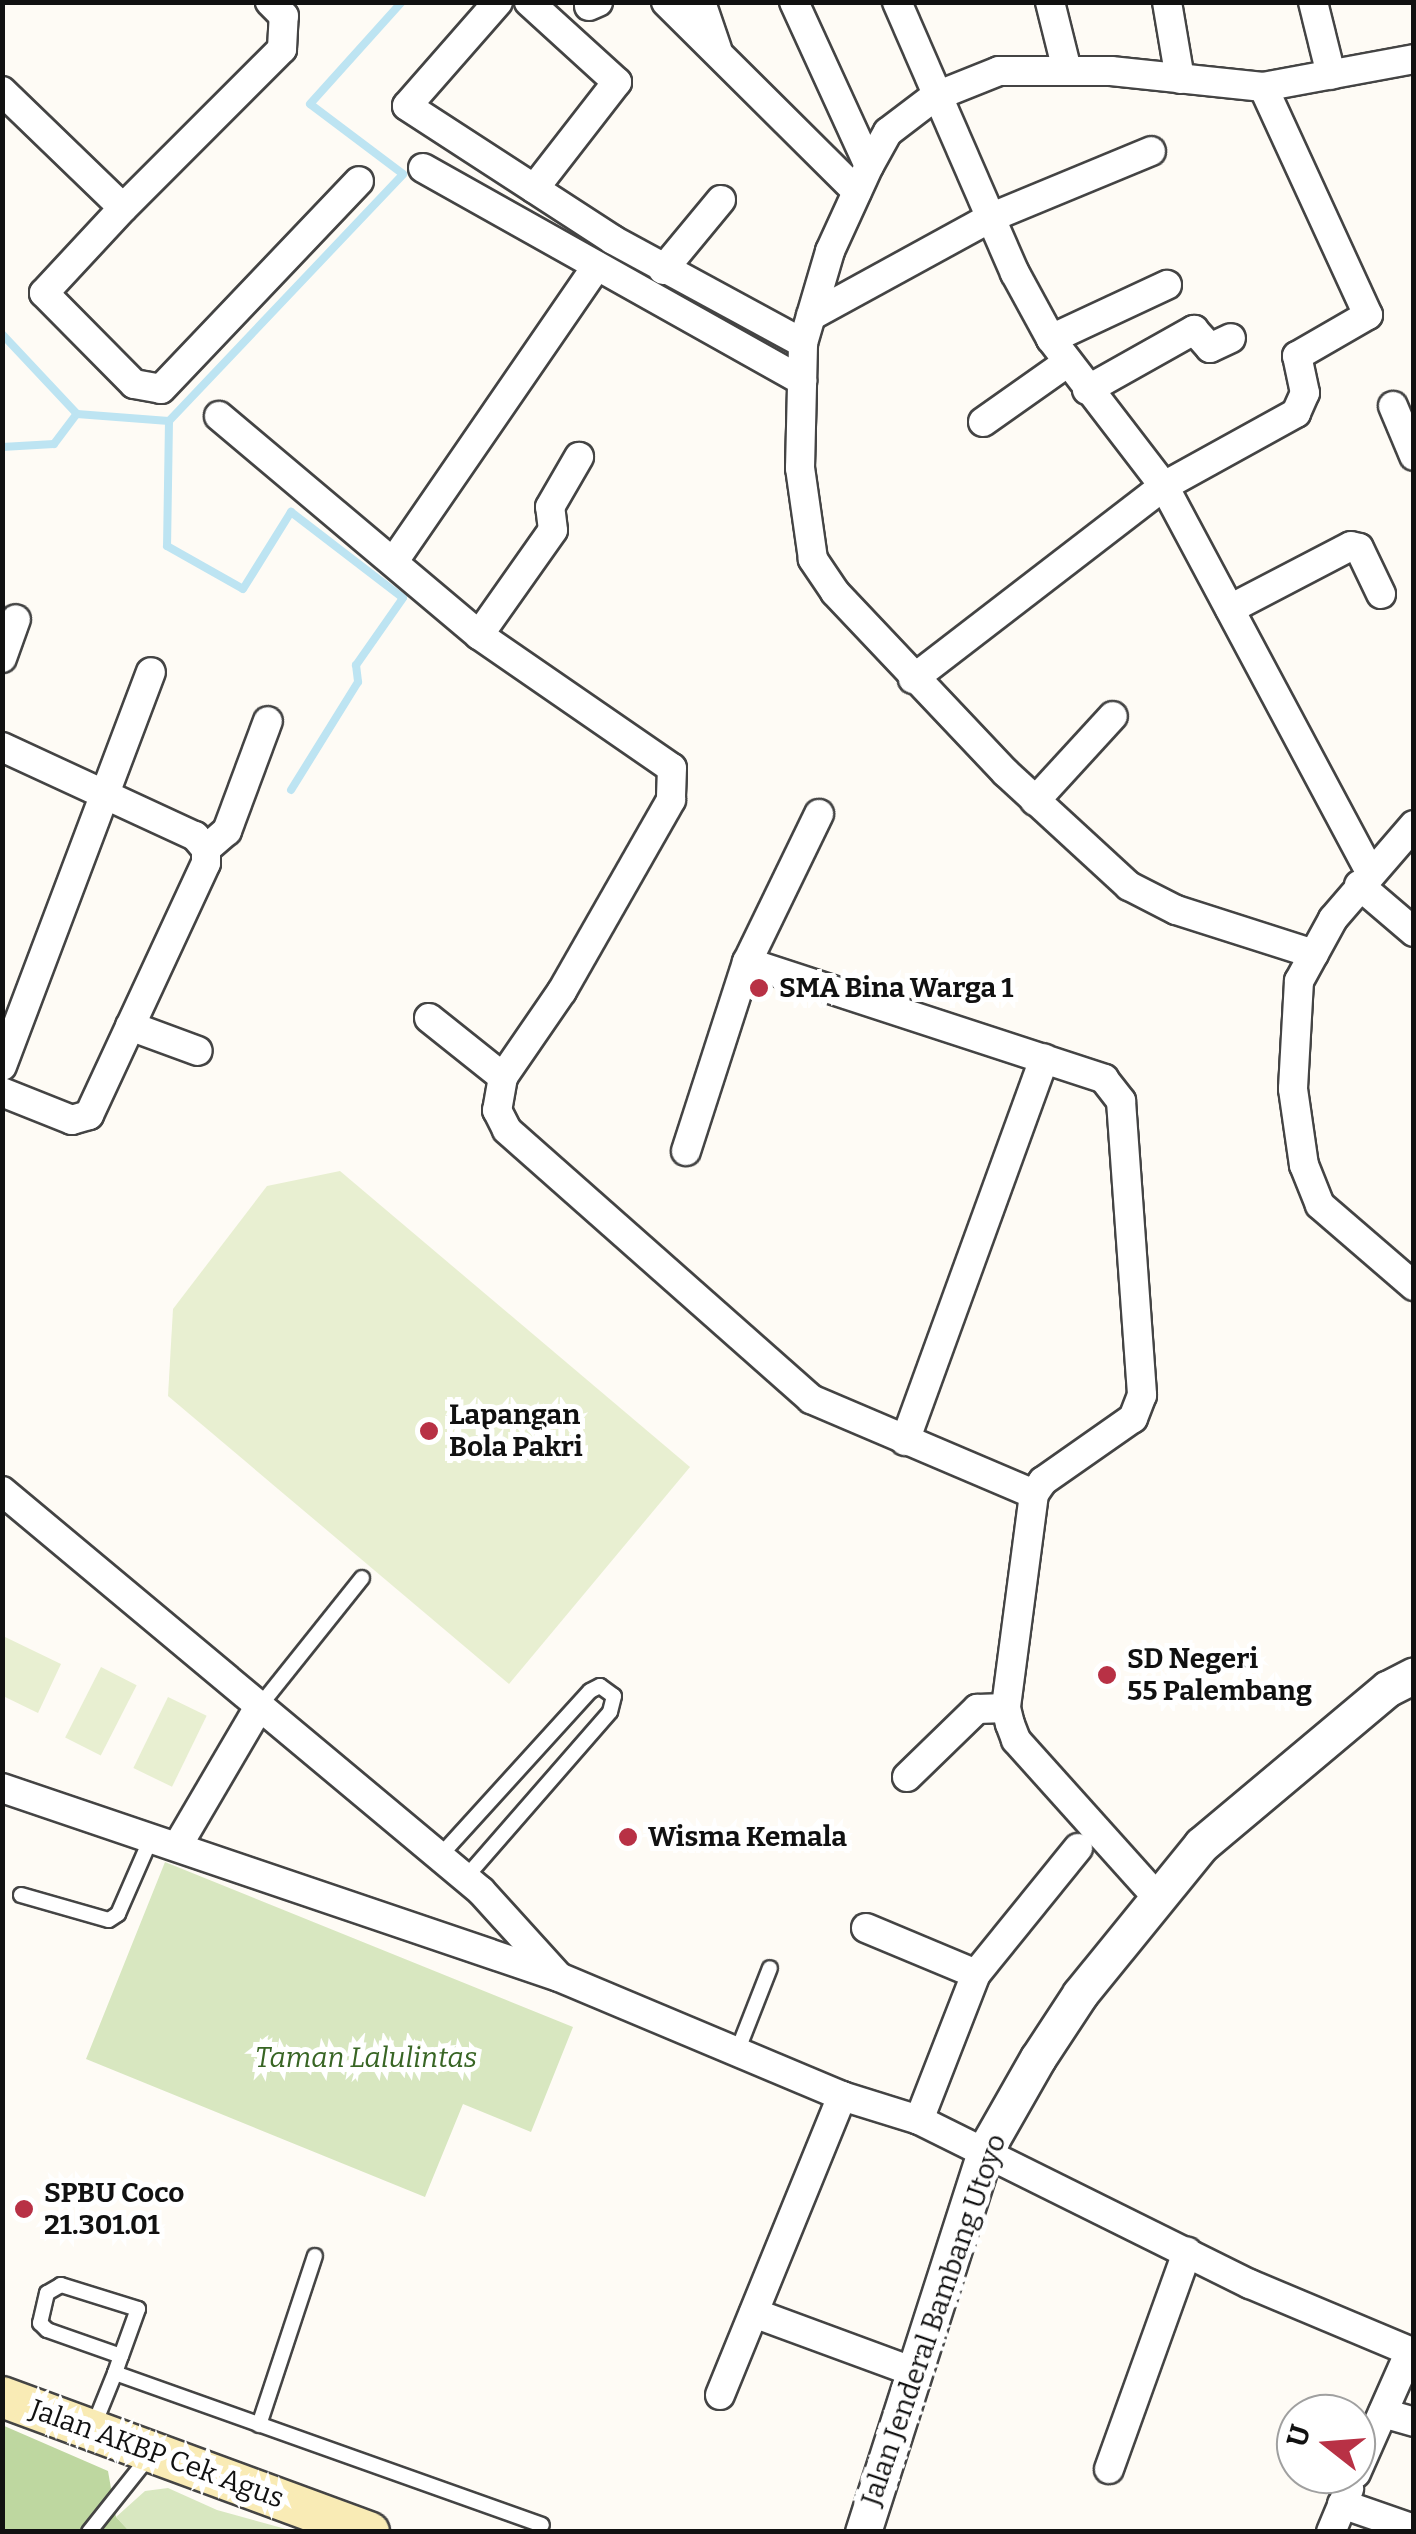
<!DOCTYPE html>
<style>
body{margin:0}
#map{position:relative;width:1416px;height:2534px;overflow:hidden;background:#fefbf5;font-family:Bitter,serif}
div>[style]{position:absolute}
.green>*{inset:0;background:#d8e7c0}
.forest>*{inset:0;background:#bed7a0}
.pitch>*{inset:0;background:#e8efd1;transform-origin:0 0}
.stream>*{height:8px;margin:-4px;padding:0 4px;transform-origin:4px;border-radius:4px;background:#bde4f2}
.roads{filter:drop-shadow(2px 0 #444) drop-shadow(-2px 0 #444) drop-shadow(0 2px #444) drop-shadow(0 -2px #444)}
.service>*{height:14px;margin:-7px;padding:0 7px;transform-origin:7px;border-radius:7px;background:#fff}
.minor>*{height:28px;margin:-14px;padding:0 14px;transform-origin:14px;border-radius:14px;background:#fff}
.tertiary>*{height:35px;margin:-17.5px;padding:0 17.5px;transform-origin:17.5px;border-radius:17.5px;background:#fff}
.secondary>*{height:40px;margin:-20px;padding:0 20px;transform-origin:20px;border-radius:20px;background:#f9ebb5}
.dots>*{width:28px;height:28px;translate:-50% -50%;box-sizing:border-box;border:5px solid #fff;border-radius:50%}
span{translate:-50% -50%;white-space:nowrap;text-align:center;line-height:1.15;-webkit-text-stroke:10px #fff;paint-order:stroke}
.poi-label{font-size:28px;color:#111;font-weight:700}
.left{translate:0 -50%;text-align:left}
.park-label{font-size:28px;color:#386524;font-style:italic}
.street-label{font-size:28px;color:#111}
.frame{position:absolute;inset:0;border:5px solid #111;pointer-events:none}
.north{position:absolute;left:1276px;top:2394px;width:100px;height:100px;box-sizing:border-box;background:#fff;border:2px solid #a0a0a0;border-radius:50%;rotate:287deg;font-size:28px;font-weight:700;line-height:40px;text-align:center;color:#111}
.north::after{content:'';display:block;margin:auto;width:35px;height:45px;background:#b83145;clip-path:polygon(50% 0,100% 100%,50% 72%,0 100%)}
</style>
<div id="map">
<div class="green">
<i style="clip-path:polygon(165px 1862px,573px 2027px,531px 2132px,463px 2104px,425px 2197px,86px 2059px)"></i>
<i style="clip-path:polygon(168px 2488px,217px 2510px,293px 2531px,129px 2531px,116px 2517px,145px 2491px)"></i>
</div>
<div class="forest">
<i style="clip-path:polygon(2px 2425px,108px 2471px,116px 2517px,129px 2531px,3px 2531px)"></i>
</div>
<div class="pitch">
<i style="clip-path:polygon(340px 1171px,690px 1467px,509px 1684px,168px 1396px,173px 1309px,267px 1186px)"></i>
<i style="clip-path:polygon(3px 1636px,61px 1664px,38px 1713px,3px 1696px)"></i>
<i style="left:101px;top:1667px;width:40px;height:79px;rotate:27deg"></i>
<i style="left:168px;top:1697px;width:43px;height:79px;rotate:26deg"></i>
</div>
<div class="stream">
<i style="left:2px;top:334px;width:110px;rotate:46.8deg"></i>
<i style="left:169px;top:421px;width:125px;rotate:90.9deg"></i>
<i style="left:167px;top:546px;width:87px;rotate:29.5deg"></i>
<i style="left:243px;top:589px;width:91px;rotate:-58.1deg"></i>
<i style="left:291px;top:512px;width:141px;rotate:37.5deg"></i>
<i style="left:403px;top:598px;width:82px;rotate:125deg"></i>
<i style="left:356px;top:665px;width:17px;rotate:83deg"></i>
<i style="left:358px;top:682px;width:127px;rotate:121.8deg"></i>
<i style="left:2px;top:447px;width:52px;rotate:-3.3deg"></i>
<i style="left:54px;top:444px;width:38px;rotate:-53deg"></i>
<i style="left:77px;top:414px;width:92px;rotate:4.4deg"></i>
<i style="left:169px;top:421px;width:340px;rotate:-46.5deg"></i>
<i style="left:403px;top:174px;width:116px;rotate:-143deg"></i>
<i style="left:310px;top:104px;width:137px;rotate:-48deg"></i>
</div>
<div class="roads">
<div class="service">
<i style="left:259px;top:1707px;width:165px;rotate:-51.4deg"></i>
<i style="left:439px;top:1857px;width:224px;rotate:-47.7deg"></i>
<i style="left:590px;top:1691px;width:11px;rotate:-27deg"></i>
<i style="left:600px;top:1686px;width:17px;rotate:36deg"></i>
<i style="left:614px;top:1696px;width:16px;rotate:104deg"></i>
<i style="left:610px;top:1712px;width:220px;rotate:131.1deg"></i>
<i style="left:21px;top:1895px;width:91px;rotate:15.9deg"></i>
<i style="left:109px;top:1920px;width:11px;rotate:-34deg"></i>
<i style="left:118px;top:1914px;width:85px;rotate:-66.4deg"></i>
<i style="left:737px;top:2052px;width:90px;rotate:-68.6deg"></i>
<i style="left:115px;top:2373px;width:18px;rotate:-71deg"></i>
<i style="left:121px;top:2356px;width:50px;rotate:-70.1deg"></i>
<i style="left:138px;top:2309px;width:81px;rotate:-162.7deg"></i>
<i style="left:61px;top:2285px;width:16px;rotate:150deg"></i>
<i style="left:47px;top:2293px;width:31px;rotate:103deg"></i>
<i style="left:40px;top:2323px;width:10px;rotate:45deg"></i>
<i style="left:47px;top:2330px;width:78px;rotate:19.4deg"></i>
<i style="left:94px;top:2425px;width:56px;rotate:-68deg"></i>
<i style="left:115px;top:2373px;width:453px;rotate:19.6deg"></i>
<i style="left:259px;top:2425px;width:178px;rotate:-71.7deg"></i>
<i style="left:89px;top:2532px;width:100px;rotate:-51.5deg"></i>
</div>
<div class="minor">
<i style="left:498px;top:2px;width:138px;rotate:131.2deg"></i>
<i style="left:407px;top:106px;width:246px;rotate:33deg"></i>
<i style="left:613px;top:240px;width:216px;rotate:28.5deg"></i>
<i style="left:529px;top:2px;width:119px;rotate:42.3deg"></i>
<i style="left:617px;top:82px;width:135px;rotate:127.8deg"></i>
<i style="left:666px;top:2px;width:269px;rotate:44.8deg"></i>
<i style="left:701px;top:2px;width:50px;rotate:71.2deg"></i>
<i style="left:794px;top:2px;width:180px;rotate:65.4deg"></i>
<i style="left:897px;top:2px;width:296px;rotate:66.5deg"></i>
<i style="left:1015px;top:273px;width:75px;rotate:61.4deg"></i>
<i style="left:1051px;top:339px;width:185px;rotate:52.5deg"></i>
<i style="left:1164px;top:486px;width:435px;rotate:61.9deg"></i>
<i style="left:1050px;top:2px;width:70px;rotate:76deg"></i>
<i style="left:1167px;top:2px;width:78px;rotate:80.4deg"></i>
<i style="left:1313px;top:2px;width:75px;rotate:76.1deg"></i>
<i style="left:589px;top:6px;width:10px;rotate:-24deg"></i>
<i style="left:2px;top:91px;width:168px;rotate:44deg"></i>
<i style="left:123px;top:208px;width:116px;rotate:132.9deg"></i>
<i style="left:44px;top:293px;width:128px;rotate:45.3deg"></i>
<i style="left:134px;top:384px;width:27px;rotate:10deg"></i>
<i style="left:161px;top:389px;width:287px;rotate:-46.4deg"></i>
<i style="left:423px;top:168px;width:435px;rotate:29.3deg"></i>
<i style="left:123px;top:208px;width:225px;rotate:-45deg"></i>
<i style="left:282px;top:49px;width:33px;rotate:-87deg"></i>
<i style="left:284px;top:16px;width:20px;rotate:-135deg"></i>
<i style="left:663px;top:270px;width:91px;rotate:-50.4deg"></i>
<i style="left:811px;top:316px;width:206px;rotate:-28.7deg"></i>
<i style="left:992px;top:217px;width:172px;rotate:-22.5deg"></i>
<i style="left:1051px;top:339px;width:128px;rotate:-25deg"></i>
<i style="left:1087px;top:390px;width:123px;rotate:-29.3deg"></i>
<i style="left:1194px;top:330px;width:24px;rotate:48deg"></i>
<i style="left:1210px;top:348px;width:23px;rotate:-25deg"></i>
<i style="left:1393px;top:406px;width:54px;rotate:67.2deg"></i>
<i style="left:219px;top:416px;width:340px;rotate:40.1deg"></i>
<i style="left:479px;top:635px;width:234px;rotate:34.6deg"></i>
<i style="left:672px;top:768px;width:32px;rotate:92deg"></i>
<i style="left:671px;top:800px;width:220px;rotate:119.7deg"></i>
<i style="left:562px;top:991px;width:104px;rotate:124.5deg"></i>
<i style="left:503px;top:1077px;width:34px;rotate:100deg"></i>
<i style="left:497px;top:1110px;width:22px;rotate:63deg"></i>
<i style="left:507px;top:1130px;width:406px;rotate:41.5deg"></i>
<i style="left:811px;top:1399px;width:242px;rotate:23.1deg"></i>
<i style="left:1034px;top:1494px;width:216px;rotate:97.5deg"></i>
<i style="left:1006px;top:1708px;width:16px;rotate:76deg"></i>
<i style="left:1010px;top:1724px;width:17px;rotate:69deg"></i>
<i style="left:1016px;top:1740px;width:211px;rotate:48.1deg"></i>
<i style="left:983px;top:422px;width:104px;rotate:-35.2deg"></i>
<i style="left:394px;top:561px;width:358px;rotate:-55.5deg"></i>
<i style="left:1230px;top:609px;width:136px;rotate:-27.5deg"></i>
<i style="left:1351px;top:546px;width:8px;rotate:14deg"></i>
<i style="left:1359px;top:548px;width:51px;rotate:64.4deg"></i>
<i style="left:479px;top:635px;width:128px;rotate:-54.8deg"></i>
<i style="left:553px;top:530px;width:23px;rotate:-97deg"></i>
<i style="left:550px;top:507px;width:58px;rotate:-59.9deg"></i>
<i style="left:2px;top:658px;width:41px;rotate:-70.3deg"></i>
<i style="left:913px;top:679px;width:317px;rotate:-37.6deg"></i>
<i style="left:1164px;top:486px;width:151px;rotate:-28.9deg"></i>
<i style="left:1296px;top:413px;width:22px;rotate:-66deg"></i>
<i style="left:1305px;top:393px;width:38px;rotate:-102deg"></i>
<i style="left:1297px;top:356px;width:82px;rotate:-30deg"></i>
<i style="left:1368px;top:315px;width:251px;rotate:-114.7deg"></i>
<i style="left:2px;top:747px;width:213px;rotate:24.8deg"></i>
<i style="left:195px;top:836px;width:17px;rotate:50deg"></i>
<i style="left:206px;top:849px;width:14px;rotate:90deg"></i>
<i style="left:206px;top:863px;width:278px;rotate:114.9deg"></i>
<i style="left:89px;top:1115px;width:18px;rotate:164deg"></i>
<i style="left:72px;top:1120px;width:75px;rotate:-158.2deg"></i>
<i style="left:1035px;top:801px;width:115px;rotate:-47.5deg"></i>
<i style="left:819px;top:814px;width:165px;rotate:115.9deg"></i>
<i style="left:747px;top:962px;width:376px;rotate:18.1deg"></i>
<i style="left:1104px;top:1079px;width:28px;rotate:52deg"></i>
<i style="left:1121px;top:1101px;width:295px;rotate:85.9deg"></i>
<i style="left:1142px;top:1395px;width:25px;rotate:111deg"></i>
<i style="left:1133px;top:1418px;width:110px;rotate:145deg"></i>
<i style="left:1043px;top:1481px;width:16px;rotate:125deg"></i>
<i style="left:1414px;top:825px;width:124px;rotate:130.8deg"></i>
<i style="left:1333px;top:919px;width:71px;rotate:118.7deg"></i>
<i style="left:1299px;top:981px;width:108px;rotate:93.2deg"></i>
<i style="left:1293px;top:1089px;width:77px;rotate:81.8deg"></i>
<i style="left:1304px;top:1165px;width:43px;rotate:68.2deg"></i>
<i style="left:1320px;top:1205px;width:124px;rotate:40.8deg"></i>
<i style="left:206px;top:849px;width:28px;rotate:-41deg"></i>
<i style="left:227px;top:831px;width:117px;rotate:-69.6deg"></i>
<i style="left:1359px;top:885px;width:72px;rotate:40.5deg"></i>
<i style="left:1314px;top:954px;width:145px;rotate:-162.3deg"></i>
<i style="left:1176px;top:910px;width:53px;rotate:-152.9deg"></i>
<i style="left:1129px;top:886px;width:167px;rotate:-137.4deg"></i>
<i style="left:1006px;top:773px;width:249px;rotate:-133.4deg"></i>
<i style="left:835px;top:592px;width:40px;rotate:-124deg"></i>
<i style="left:813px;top:559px;width:92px;rotate:-98.1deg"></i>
<i style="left:800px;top:468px;width:125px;rotate:-88.6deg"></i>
<i style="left:803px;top:343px;width:96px;rotate:-73.6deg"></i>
<i style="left:830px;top:251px;width:94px;rotate:-65.4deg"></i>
<i style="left:869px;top:166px;width:39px;rotate:-61deg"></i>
<i style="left:888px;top:132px;width:58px;rotate:-37.3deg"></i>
<i style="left:934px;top:97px;width:70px;rotate:-21.8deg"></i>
<i style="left:999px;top:71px;width:112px"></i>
<i style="left:1111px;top:71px;width:153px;rotate:6deg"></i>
<i style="left:1263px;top:87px;width:154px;rotate:-10.5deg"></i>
<i style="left:429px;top:1018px;width:95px;rotate:38.6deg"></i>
<i style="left:130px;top:1026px;width:72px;rotate:20.2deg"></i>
<i style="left:2px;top:1066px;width:421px;rotate:-69.3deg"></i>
<i style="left:686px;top:1151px;width:199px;rotate:-72.1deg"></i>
<i style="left:905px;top:1441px;width:407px;rotate:-70deg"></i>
<i style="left:2px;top:1491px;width:624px;rotate:39.86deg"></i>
<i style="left:481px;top:1891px;width:115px;rotate:47.8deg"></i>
<i style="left:907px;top:1777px;width:98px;rotate:-44.2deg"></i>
<i style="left:977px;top:1709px;width:29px;rotate:-2deg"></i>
<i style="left:2px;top:1788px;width:588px;rotate:18.74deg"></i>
<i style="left:559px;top:1977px;width:307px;rotate:22.8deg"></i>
<i style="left:842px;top:2096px;width:81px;rotate:17.3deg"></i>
<i style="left:919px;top:2120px;width:369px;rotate:26.4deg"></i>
<i style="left:1250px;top:2284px;width:178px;rotate:22.8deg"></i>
<i style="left:178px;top:1845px;width:160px;rotate:-59.6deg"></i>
<i style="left:866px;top:1928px;width:119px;rotate:22.7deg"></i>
<i style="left:919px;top:2120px;width:157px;rotate:-68.7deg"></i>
<i style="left:976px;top:1974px;width:162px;rotate:-51deg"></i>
<i style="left:754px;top:2313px;width:171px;rotate:20.2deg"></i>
<i style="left:720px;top:2395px;width:323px;rotate:-67.8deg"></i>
<i style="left:1383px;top:2413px;width:32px;rotate:16deg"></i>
<i style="left:1109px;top:2469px;width:231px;rotate:-70.2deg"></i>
<i style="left:1356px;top:2473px;width:133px;rotate:-66.1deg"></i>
<i style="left:1342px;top:2504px;width:76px;rotate:19.1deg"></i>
<i style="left:1331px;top:2532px;width:47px;rotate:-67.3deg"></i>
</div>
<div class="tertiary">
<i style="left:863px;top:2532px;width:402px;rotate:-72.2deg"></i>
<i style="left:986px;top:2149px;width:105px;rotate:-60.3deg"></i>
<i style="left:1038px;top:2058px;width:77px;rotate:-56.7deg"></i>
<i style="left:1080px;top:1994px;width:192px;rotate:-50.9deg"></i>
<i style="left:1201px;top:1845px;width:243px;rotate:-40deg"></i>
<i style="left:1387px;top:1689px;width:30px;rotate:-27deg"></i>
</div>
<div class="secondary">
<i style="left:2px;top:2397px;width:391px;rotate:20.2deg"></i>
</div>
</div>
<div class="dots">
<i style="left:759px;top:988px;background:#b83145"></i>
<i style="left:429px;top:1431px;background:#b83145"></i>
<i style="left:1107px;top:1675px;background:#b83145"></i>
<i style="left:628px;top:1837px;background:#b83145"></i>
<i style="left:24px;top:2209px;background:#b83145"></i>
</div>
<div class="poi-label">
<span class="left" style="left:779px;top:988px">SMA Bina Warga 1</span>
<span class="left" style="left:449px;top:1431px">Lapangan<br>Bola Pakri</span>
<span class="left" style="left:1127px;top:1675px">SD Negeri<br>55 Palembang</span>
<span class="left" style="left:648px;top:1837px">Wisma Kemala</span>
<span class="left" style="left:44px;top:2209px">SPBU Coco<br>21.301.01</span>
</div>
<div class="park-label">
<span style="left:366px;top:2058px">Taman Lalulintas</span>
</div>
<div class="street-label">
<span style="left:934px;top:2320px;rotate:-71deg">Jalan Jenderal Bambang Utoyo</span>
<span style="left:157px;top:2454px;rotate:20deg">Jalan AKBP Cek Agus</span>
</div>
<div class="frame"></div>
<div class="north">U</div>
</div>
